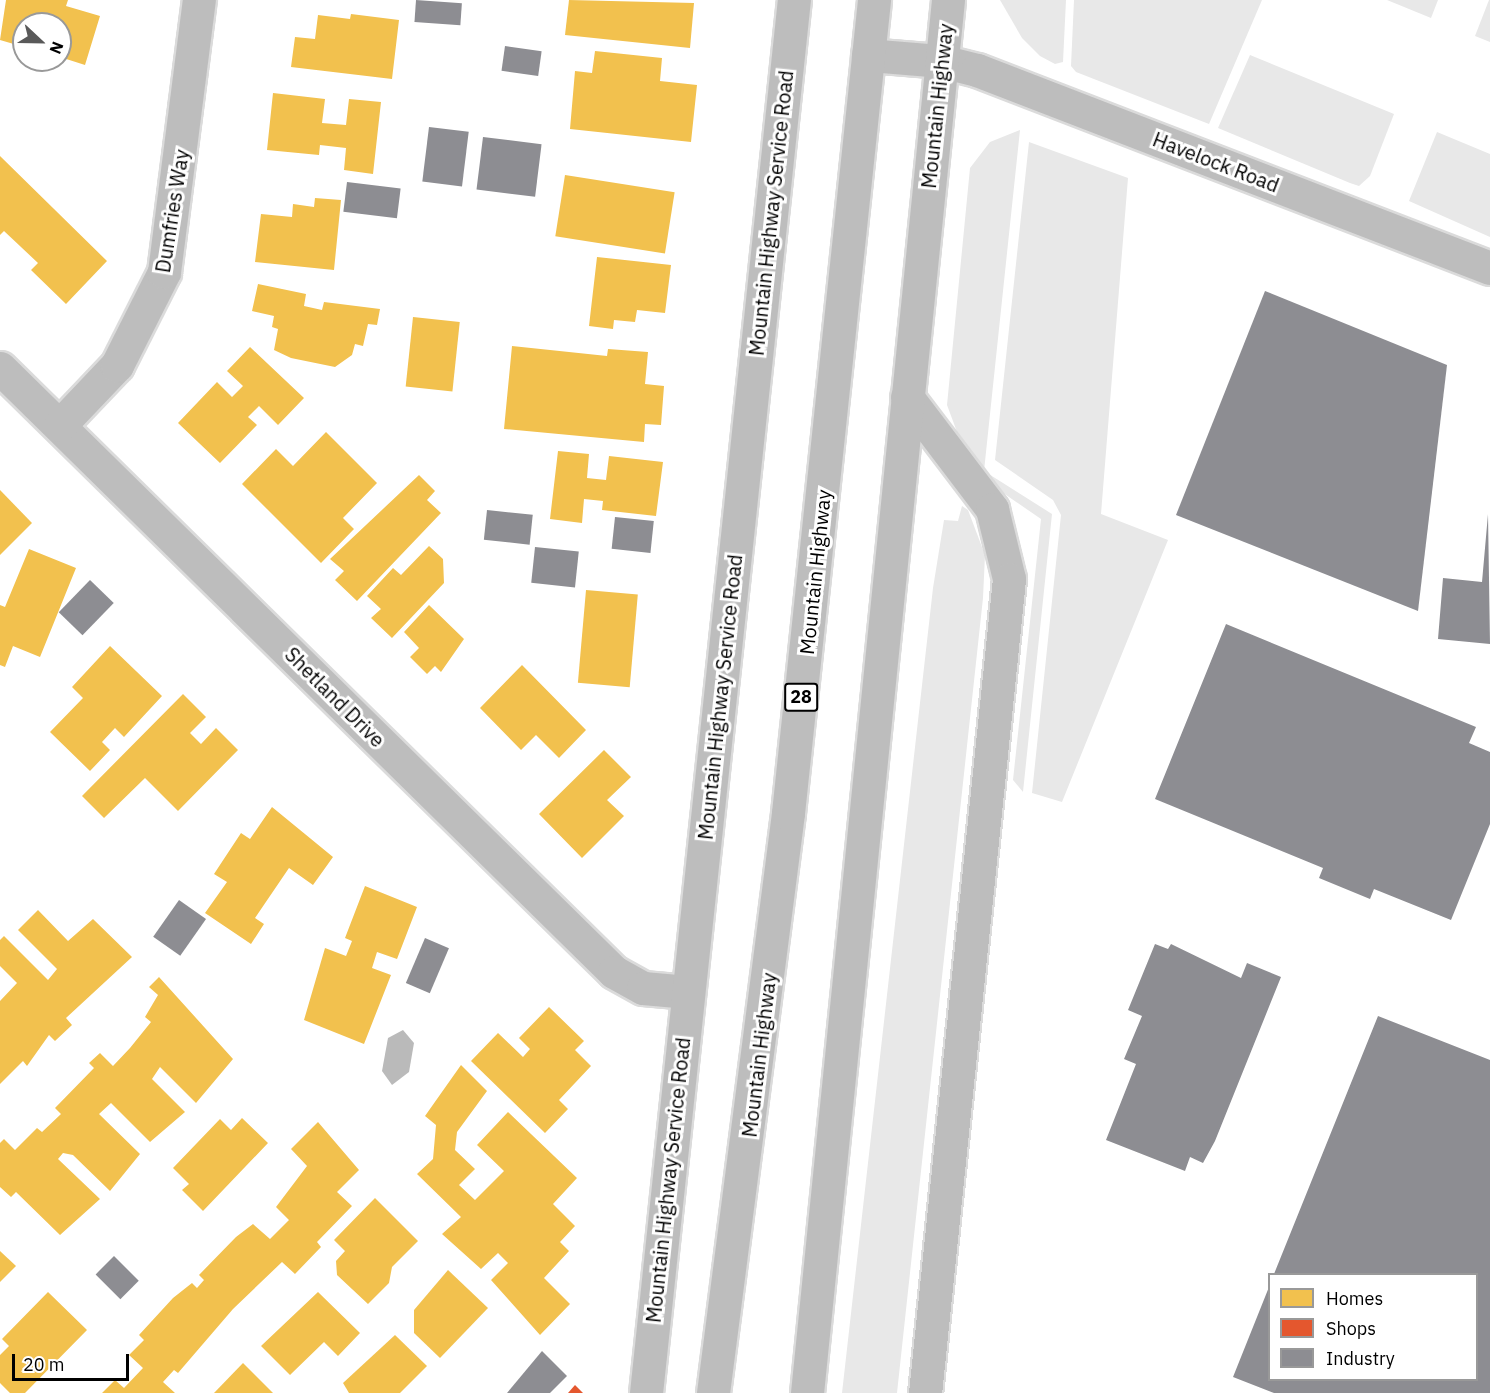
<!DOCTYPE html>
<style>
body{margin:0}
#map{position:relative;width:1490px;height:1393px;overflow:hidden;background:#fff;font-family:"IBM Plex Sans",sans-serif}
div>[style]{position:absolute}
.green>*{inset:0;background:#e8e8e8}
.water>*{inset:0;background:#bababa}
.homes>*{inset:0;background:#f2c14e;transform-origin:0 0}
.shops>*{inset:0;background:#e4572e}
.industry>*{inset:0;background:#8d8d92;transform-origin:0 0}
.roads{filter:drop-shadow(2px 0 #dbdbdb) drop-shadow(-2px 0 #dbdbdb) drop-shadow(0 2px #dbdbdb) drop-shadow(0 -2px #dbdbdb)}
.minor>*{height:33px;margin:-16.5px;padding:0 16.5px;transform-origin:16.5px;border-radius:16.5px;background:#bdbdbd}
.primary>*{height:33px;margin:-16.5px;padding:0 16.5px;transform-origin:16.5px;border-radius:16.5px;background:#bdbdbd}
span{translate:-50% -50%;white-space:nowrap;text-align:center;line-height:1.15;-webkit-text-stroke:6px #fff;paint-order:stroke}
.shield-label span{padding:2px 4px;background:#fff;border:2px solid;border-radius:4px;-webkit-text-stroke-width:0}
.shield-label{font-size:18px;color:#000;font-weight:700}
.street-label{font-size:20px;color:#000}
.legend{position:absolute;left:1268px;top:1273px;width:210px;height:108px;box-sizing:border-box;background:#fff;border:2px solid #999;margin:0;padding:8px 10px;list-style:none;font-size:18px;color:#000}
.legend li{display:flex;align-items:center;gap:12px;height:30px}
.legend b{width:30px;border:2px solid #999}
.north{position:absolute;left:12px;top:12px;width:60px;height:60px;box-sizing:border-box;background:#fff;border:2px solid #999;border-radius:50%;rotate:112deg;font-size:16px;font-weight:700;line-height:24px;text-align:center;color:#000}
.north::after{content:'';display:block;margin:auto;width:21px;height:27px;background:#595959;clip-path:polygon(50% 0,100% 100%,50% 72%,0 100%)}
.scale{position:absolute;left:12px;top:1354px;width:117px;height:27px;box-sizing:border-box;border:3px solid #000;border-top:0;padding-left:8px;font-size:18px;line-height:21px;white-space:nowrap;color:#000;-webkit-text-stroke:4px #fff;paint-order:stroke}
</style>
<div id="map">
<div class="green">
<i style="clip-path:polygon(1000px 0,1066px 0,1063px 62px,1055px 64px,1040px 56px,1022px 38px)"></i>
<i style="clip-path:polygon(1074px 0,1262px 0,1209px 124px,1076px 72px,1071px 66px)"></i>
<i style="clip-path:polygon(1387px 0,1438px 0,1431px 18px)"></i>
<i style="clip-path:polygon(1489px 0,1490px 0,1490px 42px,1475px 36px)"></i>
<i style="clip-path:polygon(1250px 55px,1394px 114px,1370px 176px,1359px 186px,1350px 183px,1218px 128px)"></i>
<i style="clip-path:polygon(1020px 130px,984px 471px,1052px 514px,1023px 792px,1013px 780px,1041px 519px,996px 488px,960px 440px,947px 405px,970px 168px,990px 142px)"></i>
<i style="clip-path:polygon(1437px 132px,1490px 154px,1490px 237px,1409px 201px)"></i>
<i style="clip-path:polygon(1029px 142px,1128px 178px,1101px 514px,1168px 540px,1062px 802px,1032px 793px,1061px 515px,1053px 500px,995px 460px)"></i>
<i style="clip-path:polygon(962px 506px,968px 510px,985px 555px,983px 598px,897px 1393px,842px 1393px,933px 588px,944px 520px,958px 521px)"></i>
</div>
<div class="water">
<i style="clip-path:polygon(403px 1030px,414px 1043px,409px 1072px,392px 1085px,382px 1071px,388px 1038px)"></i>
</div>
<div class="homes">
<i style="clip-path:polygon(6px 0,68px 0,66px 6px,100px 16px,85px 65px,60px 57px,60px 24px,24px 24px,24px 47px,0 40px)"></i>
<i style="clip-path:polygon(569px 0,694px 3px,690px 48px,565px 35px)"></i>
<i style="clip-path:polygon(351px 14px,399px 20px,392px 79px,291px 67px,295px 37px,315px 39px,318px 15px,350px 19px)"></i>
<i style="clip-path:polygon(595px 51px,662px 58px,660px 81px,697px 85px,691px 142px,570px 129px,575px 71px,592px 73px)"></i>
<i style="clip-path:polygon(273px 93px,325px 99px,322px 123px,346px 125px,349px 99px,381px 102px,373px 174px,344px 170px,346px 148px,320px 145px,319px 155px,267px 150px)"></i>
<i style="clip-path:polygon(0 156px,107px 261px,66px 304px,31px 270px,38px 263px,4px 231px,0 235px)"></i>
<i style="left:565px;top:175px;width:111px;height:62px;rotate:9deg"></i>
<i style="clip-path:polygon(315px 198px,341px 200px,334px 270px,255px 262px,261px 214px,292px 217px,293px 204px,314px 207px)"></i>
<i style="clip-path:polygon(597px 257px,671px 265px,665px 313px,637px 310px,635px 322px,614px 320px,613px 329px,589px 326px)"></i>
<i style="clip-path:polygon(258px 284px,306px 294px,304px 306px,322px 310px,324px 302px,380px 309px,377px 325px,368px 324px,363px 346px,355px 344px,352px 355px,335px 367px,291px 358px,274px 350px,278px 329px,272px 327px,274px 316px,252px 311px)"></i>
<i style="left:413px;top:317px;width:47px;height:70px;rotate:6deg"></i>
<i style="clip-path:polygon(512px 346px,607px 356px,608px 349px,648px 352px,645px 384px,664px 386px,661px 425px,645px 424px,644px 442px,504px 429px)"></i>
<i style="clip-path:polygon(250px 347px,304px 398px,278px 425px,259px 406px,248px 417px,257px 425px,220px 463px,178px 423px,217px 382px,232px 397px,243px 386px,227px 371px)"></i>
<i style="clip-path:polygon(326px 432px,377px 483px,343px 518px,354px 529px,321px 563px,242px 484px,276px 449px,293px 466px)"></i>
<i style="clip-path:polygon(558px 451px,589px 454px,587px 478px,606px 480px,609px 456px,663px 462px,656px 516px,602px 510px,603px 501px,584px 499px,582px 523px,550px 519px)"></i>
<i style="clip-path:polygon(419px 475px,435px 491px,427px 500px,441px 513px,357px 601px,335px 580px,344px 571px,330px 559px)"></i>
<i style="clip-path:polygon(0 490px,32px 523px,0 555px)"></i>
<i style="clip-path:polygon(429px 546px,443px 559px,444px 583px,392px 638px,371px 618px,381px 609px,367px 596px,393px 568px,401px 575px)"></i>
<i style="clip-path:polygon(29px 549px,76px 568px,40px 657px,13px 646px,5px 667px,0 665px,0 605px,5px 607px)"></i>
<i style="left:586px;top:590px;width:52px;height:93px;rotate:5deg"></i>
<i style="clip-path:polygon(429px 605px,464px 639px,441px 672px,435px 666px,427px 674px,410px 657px,419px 648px,404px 632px)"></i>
<i style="clip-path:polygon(110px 646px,162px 696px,124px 737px,115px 728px,102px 742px,110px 750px,90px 771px,50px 732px,83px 698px,72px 687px)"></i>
<i style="clip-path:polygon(522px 665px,586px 730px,559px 758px,536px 735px,521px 750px,480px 708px)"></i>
<i style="clip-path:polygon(183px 694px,206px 717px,190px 733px,201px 744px,216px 728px,238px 750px,178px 811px,145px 778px,104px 818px,82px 796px)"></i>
<i style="clip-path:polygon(604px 750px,631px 777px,607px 800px,624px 816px,582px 858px,539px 814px)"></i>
<i style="clip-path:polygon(272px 807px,333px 857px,313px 885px,289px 868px,255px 918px,264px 924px,251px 944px,205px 913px,227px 882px,214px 874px,241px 833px,250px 839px)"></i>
<i style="clip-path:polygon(365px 886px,417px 907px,397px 959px,377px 952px,372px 968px,391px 975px,364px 1044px,304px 1020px,325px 948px,346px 956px,352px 941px,345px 938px)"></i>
<i style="clip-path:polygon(38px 910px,68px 941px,93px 919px,132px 957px,66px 1018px,72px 1025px,55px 1041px,49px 1035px,27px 1066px,23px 1061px,0 1084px,0 1001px,17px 983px,0 966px,0 940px,4px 936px,48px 980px,57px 969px,18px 930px)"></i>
<i style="clip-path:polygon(159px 977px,233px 1059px,196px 1103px,160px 1067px,152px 1079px,185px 1112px,150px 1142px,111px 1103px,99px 1114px,140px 1154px,110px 1191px,73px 1155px,63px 1153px,58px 1159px,100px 1199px,60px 1235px,16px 1192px,11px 1197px,0 1187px,0 1143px,4px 1139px,15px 1150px,37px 1128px,42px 1132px,61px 1114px,55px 1108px,94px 1068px,89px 1063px,100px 1053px,113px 1066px,130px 1048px,151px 1022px,145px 1017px,158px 995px,149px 987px)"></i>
<i style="clip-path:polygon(549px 1007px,584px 1041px,575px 1050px,591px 1066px,559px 1100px,568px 1109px,545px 1133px,471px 1061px,498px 1033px,523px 1057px,530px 1049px,519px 1038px)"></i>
<i style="clip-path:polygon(461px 1065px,487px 1091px,457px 1132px,455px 1150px,475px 1169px,459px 1185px,475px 1200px,504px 1171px,477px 1145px,508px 1112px,577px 1178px,553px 1204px,575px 1226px,560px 1242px,569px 1251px,544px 1278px,570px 1304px,540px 1335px,491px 1280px,508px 1263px,498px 1253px,481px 1269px,442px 1234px,461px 1217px,417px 1174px,433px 1159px,436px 1125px,425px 1116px)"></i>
<i style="clip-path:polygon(242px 1118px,268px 1143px,203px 1211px,182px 1190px,189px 1184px,173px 1168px,220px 1119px,231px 1130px)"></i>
<i style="clip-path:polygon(318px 1122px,359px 1170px,337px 1192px,352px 1206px,317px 1242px,321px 1247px,295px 1274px,282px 1262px,233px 1309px,178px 1373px,174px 1370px,163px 1382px,175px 1393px,102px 1393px,115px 1380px,124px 1388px,143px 1368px,129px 1355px,144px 1340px,139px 1335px,173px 1298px,192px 1283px,197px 1288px,204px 1280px,199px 1275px,236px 1237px,253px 1224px,270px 1239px,289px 1220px,276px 1207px,307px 1166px,291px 1149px)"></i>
<i style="clip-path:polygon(375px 1198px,418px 1241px,392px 1267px,389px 1283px,368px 1304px,337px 1275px,336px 1261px,345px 1251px,334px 1240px)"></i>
<i style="clip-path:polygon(0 1251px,16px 1266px,0 1282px)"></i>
<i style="clip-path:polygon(448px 1270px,488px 1308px,440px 1358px,414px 1333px,414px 1310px)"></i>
<i style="clip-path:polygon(48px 1292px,87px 1330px,25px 1393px,10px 1393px,0 1383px,0 1355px,9px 1346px,2px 1339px)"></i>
<i style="clip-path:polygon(318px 1292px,360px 1333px,338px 1356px,324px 1342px,290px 1375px,261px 1346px)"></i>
<i style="clip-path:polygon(395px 1335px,427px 1366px,400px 1393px,349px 1393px,343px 1383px)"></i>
<i style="clip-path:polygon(243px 1363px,273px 1393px,214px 1393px)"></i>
</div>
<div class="shops">
<i style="clip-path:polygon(575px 1385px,583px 1393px,568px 1393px)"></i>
</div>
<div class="industry">
<i style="left:416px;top:0;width:46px;height:22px;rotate:4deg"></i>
<i style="left:505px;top:46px;width:37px;height:25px;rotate:8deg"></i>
<i style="left:429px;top:127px;width:40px;height:55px;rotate:7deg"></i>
<i style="left:483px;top:137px;width:59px;height:53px;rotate:7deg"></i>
<i style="left:347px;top:182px;width:54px;height:30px;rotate:7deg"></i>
<i style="clip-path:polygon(1265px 291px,1447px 365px,1418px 611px,1176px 515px)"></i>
<i style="left:487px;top:510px;width:46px;height:30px;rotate:6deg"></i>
<i style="clip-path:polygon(1488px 514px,1490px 644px,1438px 639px,1443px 578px,1482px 582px)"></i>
<i style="left:615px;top:517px;width:39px;height:32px;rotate:6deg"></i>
<i style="left:535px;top:547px;width:44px;height:36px;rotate:6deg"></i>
<i style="left:90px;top:580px;width:33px;height:45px;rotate:44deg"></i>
<i style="clip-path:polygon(1226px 624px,1476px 727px,1469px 743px,1490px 752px,1490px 824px,1451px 920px,1374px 889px,1370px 899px,1319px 878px,1323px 868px,1155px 799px)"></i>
<i style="left:179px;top:900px;width:33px;height:45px;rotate:35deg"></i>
<i style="left:425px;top:938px;width:26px;height:49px;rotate:23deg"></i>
<i style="clip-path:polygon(1155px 944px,1168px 949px,1171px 944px,1241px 978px,1247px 963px,1281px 977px,1215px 1141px,1203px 1163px,1190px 1157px,1185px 1171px,1106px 1140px,1136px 1064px,1124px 1059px,1142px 1016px,1128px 1010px)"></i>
<i style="clip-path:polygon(1378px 1016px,1490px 1060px,1490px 1393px,1274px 1393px,1233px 1377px,1269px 1287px,1270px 1380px,1476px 1380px,1476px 1274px,1274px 1274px)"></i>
<i style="left:114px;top:1256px;width:35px;height:26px;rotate:45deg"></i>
<i style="clip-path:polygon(542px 1351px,567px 1376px,550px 1393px,507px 1393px)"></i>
</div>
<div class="roads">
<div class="minor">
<i style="left:941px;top:61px;width:37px;rotate:14deg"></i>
<i style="left:977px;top:70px;width:550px;rotate:21.1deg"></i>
<i style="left:0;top:368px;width:861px;rotate:44.53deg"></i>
<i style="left:614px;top:972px;width:33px;rotate:29deg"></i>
<i style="left:643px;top:988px;width:45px;rotate:5.1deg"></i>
<i style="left:907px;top:397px;width:141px;rotate:52.8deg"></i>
<i style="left:992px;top:509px;width:72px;rotate:76.3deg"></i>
<i style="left:1009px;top:579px;width:818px;rotate:95.89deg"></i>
<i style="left:60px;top:425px;width:83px;rotate:-46.5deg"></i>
<i style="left:117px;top:365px;width:104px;rotate:-63.2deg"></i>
<i style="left:164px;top:272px;width:274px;rotate:-82.7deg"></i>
<i style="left:646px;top:1393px;width:1401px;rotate:-83.94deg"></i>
</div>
<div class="primary">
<i style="left:868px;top:55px;width:73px;rotate:4.7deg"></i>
<i style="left:713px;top:1393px;width:585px;rotate:-82.63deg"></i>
<i style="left:788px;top:813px;width:818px;rotate:-83.96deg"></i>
<i style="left:807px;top:1393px;width:1400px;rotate:-84.22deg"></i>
</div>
</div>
<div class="shield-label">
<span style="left:801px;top:697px">28</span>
</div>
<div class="street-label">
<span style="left:937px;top:106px;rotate:-84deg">Mountain Highway</span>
<span style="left:1216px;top:162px;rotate:21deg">Havelock Road</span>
<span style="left:172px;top:211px;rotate:-81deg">Dumfries Way</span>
<span style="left:771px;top:213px;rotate:-84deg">Mountain Highway Service Road</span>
<span style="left:815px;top:572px;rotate:-84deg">Mountain Highway</span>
<span style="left:335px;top:697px;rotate:45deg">Shetland Drive</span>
<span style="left:720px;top:697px;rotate:-84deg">Mountain Highway Service Road</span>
<span style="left:759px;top:1055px;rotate:-83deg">Mountain Highway</span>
<span style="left:668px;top:1180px;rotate:-84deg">Mountain Highway Service Road</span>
</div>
<ul class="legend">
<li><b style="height:16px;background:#f2c14e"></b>Homes</li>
<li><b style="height:16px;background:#e4572e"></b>Shops</li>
<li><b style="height:16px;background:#8d8d92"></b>Industry</li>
</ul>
<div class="north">N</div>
<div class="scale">20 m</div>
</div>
